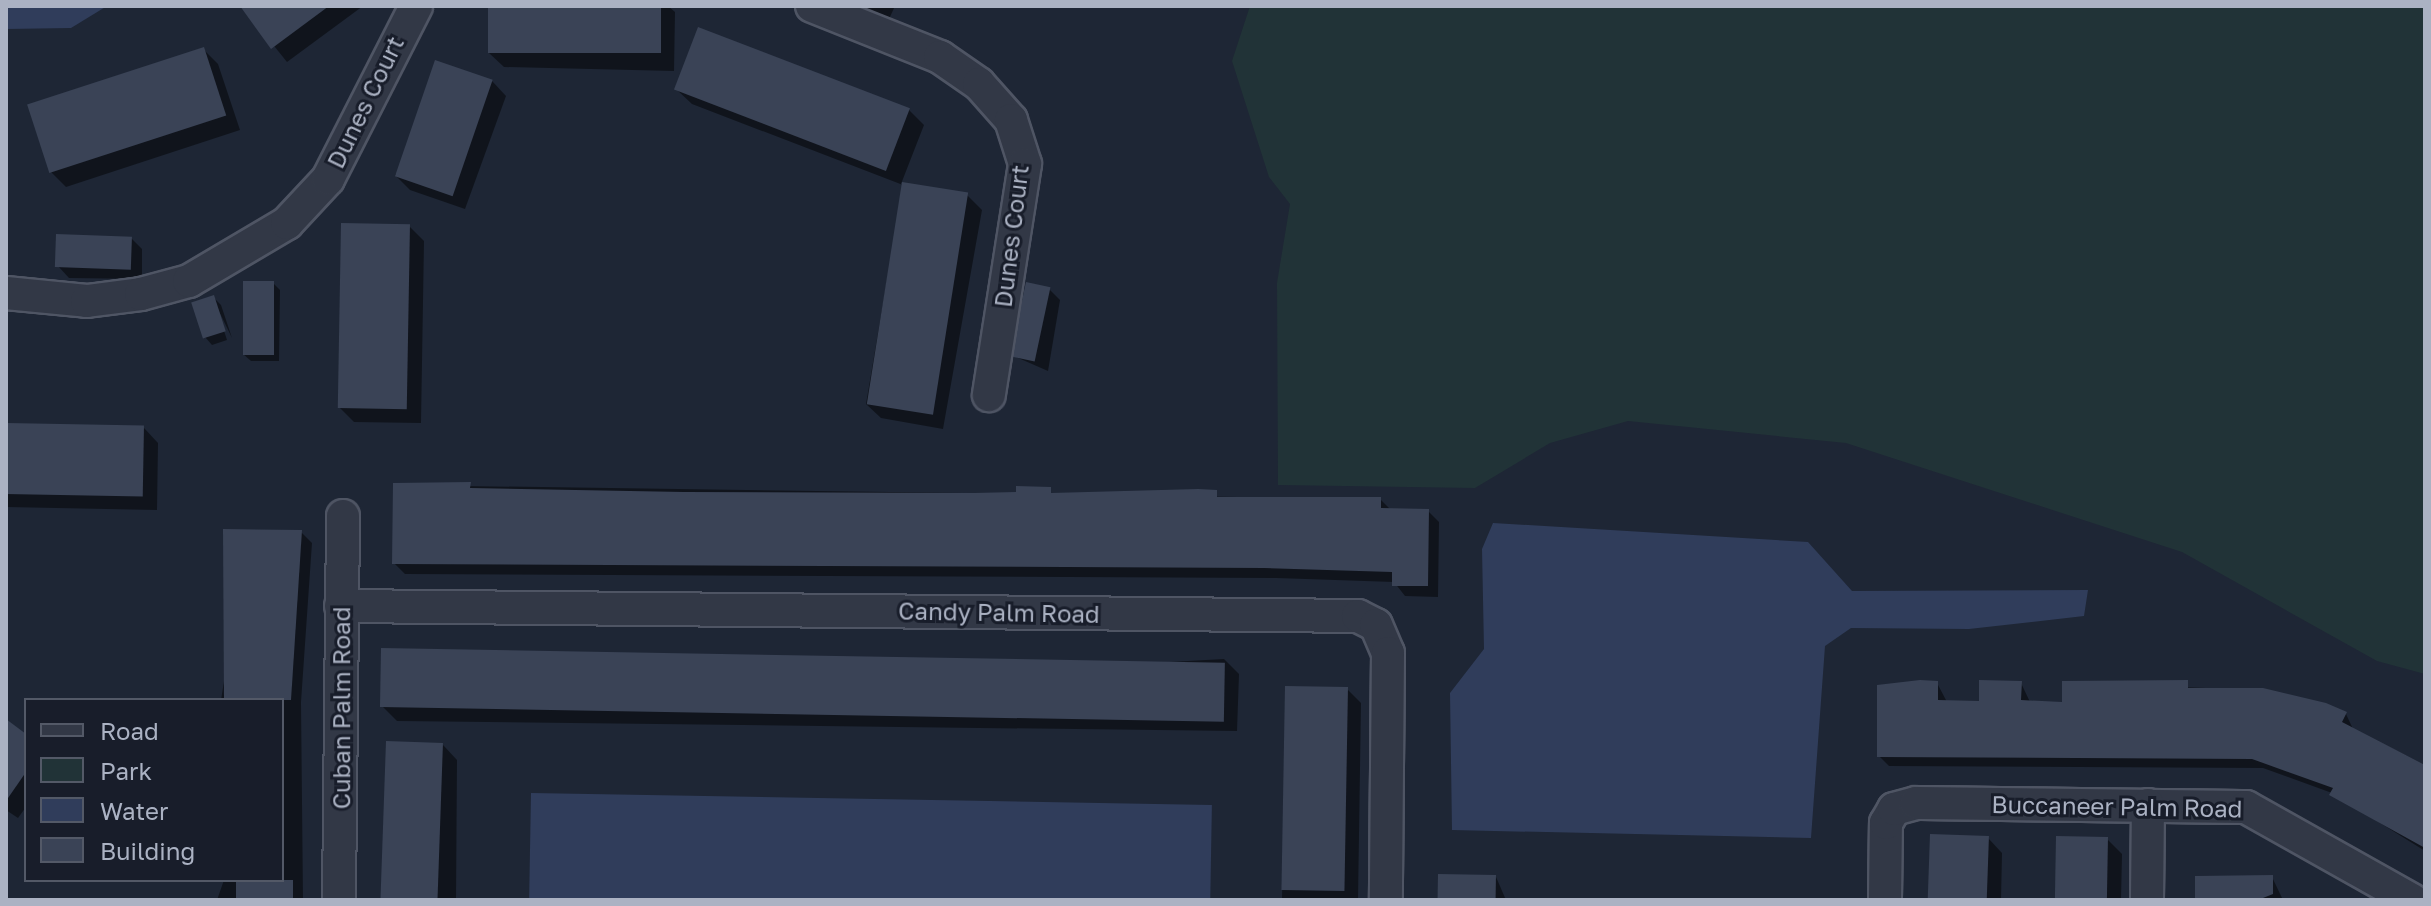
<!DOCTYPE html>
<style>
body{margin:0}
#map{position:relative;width:2431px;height:906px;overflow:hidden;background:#1e2635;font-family:"Golos Text",sans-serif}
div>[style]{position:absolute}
.green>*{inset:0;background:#213337}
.water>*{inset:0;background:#303d5b;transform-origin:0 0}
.shadow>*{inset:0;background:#0007}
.building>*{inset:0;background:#3a4356;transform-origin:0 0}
.roads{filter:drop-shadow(2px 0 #4f5564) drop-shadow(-2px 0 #4f5564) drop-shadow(0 2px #4f5564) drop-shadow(0 -2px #4f5564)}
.minor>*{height:32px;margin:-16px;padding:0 16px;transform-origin:16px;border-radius:16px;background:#323846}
span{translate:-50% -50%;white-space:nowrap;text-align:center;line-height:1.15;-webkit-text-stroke:6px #181d2a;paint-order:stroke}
.street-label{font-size:24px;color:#abb2c3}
.frame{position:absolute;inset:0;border:8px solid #abb2c3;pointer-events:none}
.legend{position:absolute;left:24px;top:698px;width:260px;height:184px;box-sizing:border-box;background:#181d2a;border:2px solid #535967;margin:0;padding:10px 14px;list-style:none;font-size:24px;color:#abb2c3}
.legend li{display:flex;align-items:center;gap:16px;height:40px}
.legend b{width:40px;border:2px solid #535967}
</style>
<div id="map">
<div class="green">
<i style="clip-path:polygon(1250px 6px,2425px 6px,2425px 674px,2377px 661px,2182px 552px,1846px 443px,1628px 421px,1550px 443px,1475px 488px,1278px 485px,1277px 283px,1290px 204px,1269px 177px,1232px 61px)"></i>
</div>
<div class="water">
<i style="clip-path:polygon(6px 6px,107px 6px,71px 28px,6px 29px)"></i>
<i style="clip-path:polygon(1493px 523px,1808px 542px,1852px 591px,2088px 590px,2084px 616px,1969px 629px,1851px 628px,1825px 646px,1811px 838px,1452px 830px,1450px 693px,1484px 649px,1482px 549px)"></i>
<i style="left:531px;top:793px;width:681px;height:107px;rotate:1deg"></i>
</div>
<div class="shadow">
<i style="clip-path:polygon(242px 6px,363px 6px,287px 62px)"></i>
<i style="clip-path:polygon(490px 6px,668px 6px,675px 12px,674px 71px,504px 67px,489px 53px)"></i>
<i style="clip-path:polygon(854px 6px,895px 6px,889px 19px)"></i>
<i style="clip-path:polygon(204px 50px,218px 64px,240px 130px,66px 187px,51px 172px)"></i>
<i style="clip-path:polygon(492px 81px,506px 96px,465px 209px,410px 190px,395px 175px)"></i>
<i style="clip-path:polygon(677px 90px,909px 110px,924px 125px,901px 184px,967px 195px,982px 210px,943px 429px,881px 418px,866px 404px,903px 185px,692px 104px)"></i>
<i style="clip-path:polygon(409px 226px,424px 241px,421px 423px,354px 422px,339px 407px)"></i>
<i style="clip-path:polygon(131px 238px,142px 249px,142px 279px,69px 278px,58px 266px)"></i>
<i style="clip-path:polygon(273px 283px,280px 290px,279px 361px,251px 361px,243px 354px)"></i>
<i style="clip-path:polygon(1049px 289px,1060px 300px,1048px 371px,1016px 357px)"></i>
<i style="clip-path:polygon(214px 298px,221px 305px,232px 338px,215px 303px,227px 340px,212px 345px,205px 337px)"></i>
<i style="clip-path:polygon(6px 425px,144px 428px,158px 443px,157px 510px,6px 507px)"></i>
<i style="clip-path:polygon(395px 485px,1380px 499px,1391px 510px,1428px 511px,1439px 522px,1438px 597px,1405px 596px,1394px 582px,1276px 578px,405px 574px,394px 563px)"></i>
<i style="clip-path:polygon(301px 532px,312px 543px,301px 702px,303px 900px,217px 900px,224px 880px,282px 880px,282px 700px,221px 700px,228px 656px)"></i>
<i style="clip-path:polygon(1224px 659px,1239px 674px,1237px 731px,397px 721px,382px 706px)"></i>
<i style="clip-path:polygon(1937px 683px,1947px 702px,1981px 703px,2021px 683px,2030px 702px,2064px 704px,2064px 683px,2262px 690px,2346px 714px,2353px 729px,2425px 765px,2425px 851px,2332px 793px,2263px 768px,1889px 766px,1879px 756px)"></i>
<i style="clip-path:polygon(1286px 688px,1347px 689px,1361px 703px,1358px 900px,1282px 900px)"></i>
<i style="clip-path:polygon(6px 722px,26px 736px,26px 807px,18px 818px,6px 810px)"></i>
<i style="clip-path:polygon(443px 745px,457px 760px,456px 900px,385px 900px)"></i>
<i style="clip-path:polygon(1988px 838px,2002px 853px,2001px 900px,1930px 900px)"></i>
<i style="clip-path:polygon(2107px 839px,2122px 854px,2121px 900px,2057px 900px)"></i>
<i style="clip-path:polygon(1496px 877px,1506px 900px,1440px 900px)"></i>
<i style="clip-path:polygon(2272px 877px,2283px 900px,2197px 900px)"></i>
</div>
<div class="building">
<i style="clip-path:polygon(240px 6px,329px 6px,271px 49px)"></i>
<i style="left:488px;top:6px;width:173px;height:47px"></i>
<i style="left:698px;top:27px;width:227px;height:67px;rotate:21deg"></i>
<i style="left:204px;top:47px;width:72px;height:186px;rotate:72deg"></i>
<i style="left:435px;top:60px;width:61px;height:123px;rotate:19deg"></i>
<i style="left:902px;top:182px;width:67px;height:225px;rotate:9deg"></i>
<i style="left:341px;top:223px;width:69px;height:185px;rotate:1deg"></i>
<i style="left:56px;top:234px;width:76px;height:33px;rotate:2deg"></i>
<i style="left:243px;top:281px;width:31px;height:74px"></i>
<i style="left:1026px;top:282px;width:25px;height:76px;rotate:12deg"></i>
<i style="left:214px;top:295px;width:38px;height:24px;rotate:72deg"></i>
<i style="left:6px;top:423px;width:138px;height:71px;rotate:1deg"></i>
<i style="clip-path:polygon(471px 482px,470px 488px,684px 492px,974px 493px,1016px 492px,1016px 486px,1051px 487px,1051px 493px,1198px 489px,1217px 490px,1217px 497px,1381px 497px,1381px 508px,1429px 509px,1428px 586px,1392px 586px,1392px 572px,1264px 568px,392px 564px,393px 483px)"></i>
<i style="clip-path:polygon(223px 529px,302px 530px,291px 700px,224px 700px)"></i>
<i style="left:381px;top:648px;width:844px;height:59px;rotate:1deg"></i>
<i style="clip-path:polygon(1920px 680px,1938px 681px,1938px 700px,1979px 701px,1979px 680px,2022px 681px,2021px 700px,2062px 702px,2062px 681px,2188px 680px,2188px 688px,2263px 688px,2326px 703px,2347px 712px,2342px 722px,2425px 765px,2425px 848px,2329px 795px,2333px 788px,2252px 759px,1877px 757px,1877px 685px)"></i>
<i style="left:1285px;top:686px;width:63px;height:204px;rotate:1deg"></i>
<i style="clip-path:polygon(6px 719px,26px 734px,26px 772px,6px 801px)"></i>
<i style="left:386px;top:741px;width:57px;height:159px;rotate:2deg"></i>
<i style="left:1930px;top:834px;width:59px;height:66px;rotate:2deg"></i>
<i style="left:2056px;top:836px;width:52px;height:64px;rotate:1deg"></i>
<i style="left:1438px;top:874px;width:58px;height:26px;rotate:1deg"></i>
<i style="clip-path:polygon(2273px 875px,2273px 894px,2258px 900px,2195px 900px,2195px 876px)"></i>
<i style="left:236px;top:880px;width:57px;height:20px"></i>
</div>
<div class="roads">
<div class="minor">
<i style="left:812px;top:6px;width:138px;rotate:21.7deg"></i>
<i style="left:940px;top:57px;width:47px;rotate:34.7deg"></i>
<i style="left:979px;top:84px;width:48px;rotate:48.4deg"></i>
<i style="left:1011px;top:120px;width:46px;rotate:72.3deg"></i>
<i style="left:1025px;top:164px;width:234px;rotate:98.9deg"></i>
<i style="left:6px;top:293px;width:81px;rotate:5.6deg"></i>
<i style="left:87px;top:301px;width:54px;rotate:-7.4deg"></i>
<i style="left:141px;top:294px;width:50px;rotate:-15.2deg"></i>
<i style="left:189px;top:281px;width:114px;rotate:-30.6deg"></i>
<i style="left:287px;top:223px;width:60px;rotate:-47deg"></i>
<i style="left:328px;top:179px;width:194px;rotate:-63deg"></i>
<i style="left:341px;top:606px;width:1017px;rotate:0.56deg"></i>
<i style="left:1358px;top:616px;width:20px;rotate:27deg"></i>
<i style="left:1376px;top:625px;width:30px;rotate:67deg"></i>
<i style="left:1388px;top:653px;width:247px;rotate:90.5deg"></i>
<i style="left:339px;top:900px;width:384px;rotate:-89.4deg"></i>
<i style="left:1885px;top:900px;width:77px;rotate:-89.3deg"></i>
<i style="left:1886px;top:823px;width:16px;rotate:-60deg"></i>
<i style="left:1894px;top:809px;width:23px;rotate:-15deg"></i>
<i style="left:1916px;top:803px;width:330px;rotate:0.7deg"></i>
<i style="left:2246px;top:807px;width:190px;rotate:29.3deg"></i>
<i style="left:2147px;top:900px;width:95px;rotate:-89.4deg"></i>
</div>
</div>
<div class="street-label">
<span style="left:365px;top:102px;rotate:-64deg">Dunes Court</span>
<span style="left:1011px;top:236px;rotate:-83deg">Dunes Court</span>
<span style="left:999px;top:612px;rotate:1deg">Candy Palm Road</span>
<span style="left:341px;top:708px;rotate:-90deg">Cuban Palm Road</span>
<span style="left:2117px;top:806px;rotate:1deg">Buccaneer Palm Road</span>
</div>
<div class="frame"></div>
<ul class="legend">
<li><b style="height:10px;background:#323846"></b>Road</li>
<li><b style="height:22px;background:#213337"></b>Park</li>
<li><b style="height:22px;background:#303d5b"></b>Water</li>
<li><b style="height:22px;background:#3a4356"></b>Building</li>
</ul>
</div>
